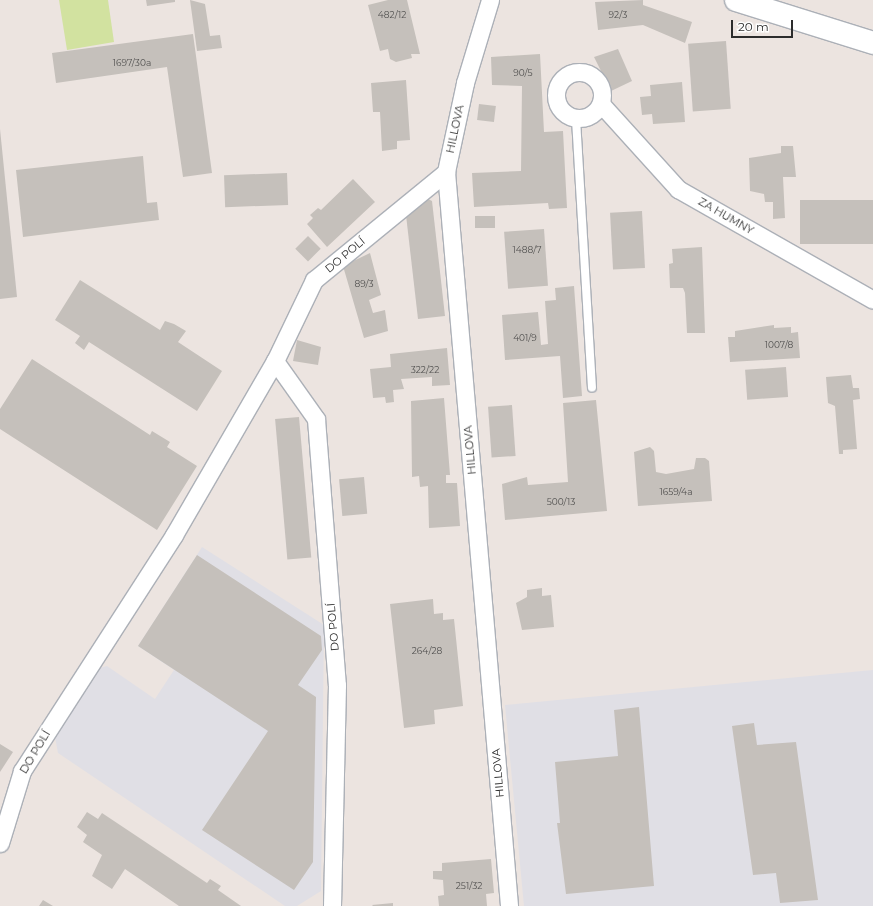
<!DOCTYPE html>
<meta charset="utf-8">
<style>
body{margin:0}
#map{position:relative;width:873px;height:906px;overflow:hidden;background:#ece4e0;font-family:Montserrat,sans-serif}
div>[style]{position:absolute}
.industrial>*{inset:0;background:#e0dfe5}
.pitch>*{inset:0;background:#d2e2a0}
.building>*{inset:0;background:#c5c0bb;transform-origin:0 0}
.roads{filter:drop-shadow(1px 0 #acb0b7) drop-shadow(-1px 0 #acb0b7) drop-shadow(0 1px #acb0b7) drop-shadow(0 -1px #acb0b7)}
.lane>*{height:8px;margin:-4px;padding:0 4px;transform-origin:4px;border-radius:4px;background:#fff}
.street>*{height:17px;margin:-8.5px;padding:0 8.5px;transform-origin:8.5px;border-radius:8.5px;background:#fff}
.street>.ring{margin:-8.5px;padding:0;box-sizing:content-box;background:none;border:17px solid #fff;border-radius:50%}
.secondary>*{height:22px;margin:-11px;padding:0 11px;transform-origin:11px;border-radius:11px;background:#fff}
span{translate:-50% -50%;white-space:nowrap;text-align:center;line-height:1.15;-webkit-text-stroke:3px #fff;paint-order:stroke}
.number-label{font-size:9px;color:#525150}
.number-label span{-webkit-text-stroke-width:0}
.street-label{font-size:11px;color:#2c2c2c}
.scale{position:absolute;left:731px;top:20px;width:62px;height:18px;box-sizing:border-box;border:2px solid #2c2c2c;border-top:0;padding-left:5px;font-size:12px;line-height:14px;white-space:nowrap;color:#2c2c2c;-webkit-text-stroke:3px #fff;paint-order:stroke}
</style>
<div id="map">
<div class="industrial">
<i style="clip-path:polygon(202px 547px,324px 625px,321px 891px,297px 906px,285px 906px,58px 753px,54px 732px,96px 669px,107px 666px,155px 699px,174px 670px,138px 646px)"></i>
<i style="clip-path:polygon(873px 670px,873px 906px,524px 906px,505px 705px)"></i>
</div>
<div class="pitch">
<i style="clip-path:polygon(59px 0,108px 0,114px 42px,67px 50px)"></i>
</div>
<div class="building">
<i style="clip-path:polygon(146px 0,175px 0,175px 2px,147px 6px)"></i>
<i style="clip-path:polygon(190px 0,205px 4px,210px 36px,220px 35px,222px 48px,197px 51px)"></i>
<i style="clip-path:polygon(388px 0,407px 0,420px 54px,411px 54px,412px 58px,396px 62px,390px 59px,388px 49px,380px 51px,368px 5px)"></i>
<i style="clip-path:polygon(643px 0,643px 5px,692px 22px,685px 43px,643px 25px,598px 30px,595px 2px)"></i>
<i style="clip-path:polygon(193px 34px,212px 173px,183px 177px,167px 67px,56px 83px,52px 53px)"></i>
<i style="left:726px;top:41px;width:68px;height:38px;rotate:86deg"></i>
<i style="clip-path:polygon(618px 49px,632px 81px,611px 91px,594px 57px)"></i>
<i style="clip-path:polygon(540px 54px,544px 132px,563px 131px,567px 208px,549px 209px,548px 203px,474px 207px,472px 173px,521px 171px,522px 86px,492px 85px,491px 57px)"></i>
<i style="clip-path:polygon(406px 80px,410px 140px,397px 141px,397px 149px,382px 151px,380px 112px,373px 112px,371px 83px)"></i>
<i style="clip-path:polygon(682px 82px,685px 122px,653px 124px,652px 114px,642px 115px,640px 97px,651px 96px,650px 85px)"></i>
<i style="left:479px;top:104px;width:17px;height:16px;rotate:7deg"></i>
<i style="clip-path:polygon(0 129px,17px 297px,0 299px)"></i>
<i style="clip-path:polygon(781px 146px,793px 146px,796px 177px,783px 177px,785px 218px,773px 219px,773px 202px,765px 202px,764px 194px,750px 191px,749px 158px,781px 153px)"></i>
<i style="clip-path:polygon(143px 156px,147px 203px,157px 202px,159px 220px,23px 237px,16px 170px)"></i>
<i style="left:287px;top:173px;width:32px;height:63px;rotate:88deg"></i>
<i style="clip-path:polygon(353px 179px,375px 202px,327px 247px,307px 224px,313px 218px,310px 215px,318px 208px,321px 210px)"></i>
<i style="clip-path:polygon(426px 198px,432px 201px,445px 316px,418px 319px,406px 215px)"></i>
<i style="left:873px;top:200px;width:44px;height:73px;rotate:90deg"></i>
<i style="left:642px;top:211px;width:57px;height:32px;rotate:87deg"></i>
<i style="left:495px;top:216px;width:12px;height:20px;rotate:90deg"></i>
<i style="left:544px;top:229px;width:57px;height:40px;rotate:86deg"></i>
<i style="left:308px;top:236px;width:18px;height:18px;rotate:45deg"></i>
<i style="clip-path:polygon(702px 247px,705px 333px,687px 333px,685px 293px,683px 288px,670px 288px,669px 264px,673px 263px,672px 249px)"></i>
<i style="clip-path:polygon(370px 253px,381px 295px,369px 300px,373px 313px,385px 310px,388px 331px,364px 338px,343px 266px)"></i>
<i style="clip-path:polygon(80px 280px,160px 330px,165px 321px,174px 324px,186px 331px,178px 342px,222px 371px,197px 411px,89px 342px,84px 350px,75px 343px,80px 336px,55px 320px)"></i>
<i style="clip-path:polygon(574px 286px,582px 396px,563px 398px,560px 356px,505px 360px,502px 315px,538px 312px,541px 345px,548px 344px,545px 301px,556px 300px,555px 288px)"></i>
<i style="clip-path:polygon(774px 325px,774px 328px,791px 327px,791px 333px,798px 332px,800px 358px,730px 362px,728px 337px,735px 337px,735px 331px)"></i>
<i style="clip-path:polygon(297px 340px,321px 347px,318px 365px,293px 361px)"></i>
<i style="clip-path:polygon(447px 348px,450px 385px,432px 386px,432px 377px,401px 379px,404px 389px,393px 390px,394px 402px,386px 403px,385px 397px,373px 398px,370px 369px,391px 367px,390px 354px)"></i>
<i style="clip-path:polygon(32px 359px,150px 435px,152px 431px,170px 442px,167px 447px,197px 466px,157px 530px,0 429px,0 409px)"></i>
<i style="left:786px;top:367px;width:30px;height:41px;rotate:86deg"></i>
<i style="clip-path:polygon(851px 375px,853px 388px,859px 388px,860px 399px,853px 400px,857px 449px,843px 450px,843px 454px,839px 454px,835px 406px,828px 403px,826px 377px)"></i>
<i style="clip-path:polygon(444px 398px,450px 475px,446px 475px,446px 483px,457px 483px,460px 526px,429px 528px,428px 486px,420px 487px,419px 476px,412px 477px,411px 401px)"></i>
<i style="clip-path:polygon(596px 400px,607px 511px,505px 520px,502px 484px,527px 477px,528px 485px,568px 482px,563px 403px)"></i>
<i style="left:512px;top:405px;width:51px;height:24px;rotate:86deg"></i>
<i style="left:299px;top:417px;width:141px;height:24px;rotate:85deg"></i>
<i style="clip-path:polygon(650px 447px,654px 451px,656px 472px,666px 474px,694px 469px,696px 458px,705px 458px,709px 461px,712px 501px,638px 506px,634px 452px)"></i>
<i style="left:364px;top:477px;width:37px;height:25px;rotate:85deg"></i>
<i style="clip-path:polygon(197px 555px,321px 636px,322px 650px,298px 685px,316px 697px,313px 862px,294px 890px,202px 830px,268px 731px,138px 646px)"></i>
<i style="clip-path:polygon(542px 588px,542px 596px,551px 595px,554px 627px,522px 630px,516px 603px,527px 597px,527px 590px)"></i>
<i style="clip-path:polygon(433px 599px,434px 614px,443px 613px,443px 620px,454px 619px,463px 706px,434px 710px,435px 724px,404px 728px,390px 604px)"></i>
<i style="clip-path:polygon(639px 707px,654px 886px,566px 894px,557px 823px,560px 823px,555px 762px,618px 756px,614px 710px)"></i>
<i style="clip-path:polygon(754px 723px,757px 745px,796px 742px,818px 900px,780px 903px,776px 873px,753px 875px,732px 726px)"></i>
<i style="clip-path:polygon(0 744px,13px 752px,0 772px)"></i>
<i style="clip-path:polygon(87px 812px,98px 819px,102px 813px,207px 883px,210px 879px,221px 886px,218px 890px,241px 906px,179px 906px,125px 869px,112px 889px,92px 876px,102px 855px,83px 842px,87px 835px,77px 827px)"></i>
<i style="clip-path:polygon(491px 859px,494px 893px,486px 894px,487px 906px,439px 906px,438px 896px,444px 895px,443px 880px,433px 879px,433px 871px,442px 871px,442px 863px)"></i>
<i style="clip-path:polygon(43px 900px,53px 906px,39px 906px)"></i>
<i style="clip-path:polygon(393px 903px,393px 906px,373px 906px,372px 905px)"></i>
</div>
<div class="roads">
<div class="lane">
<i style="left:576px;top:119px;width:269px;rotate:86.6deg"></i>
</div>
<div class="street">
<i style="left:490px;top:0;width:87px;rotate:106.8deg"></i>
<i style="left:465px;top:83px;width:91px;rotate:102.1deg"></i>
<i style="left:446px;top:172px;width:737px;rotate:85.09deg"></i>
<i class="ring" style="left:556px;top:72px;width:29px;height:29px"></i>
<i style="left:601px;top:104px;width:115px;rotate:47.8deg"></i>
<i style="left:678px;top:189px;width:224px;rotate:29.6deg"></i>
<i style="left:275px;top:361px;width:71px;rotate:54.7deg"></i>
<i style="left:316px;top:419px;width:267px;rotate:85.5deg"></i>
<i style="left:337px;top:685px;width:221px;rotate:91.3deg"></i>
<i style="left:0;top:843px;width:75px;rotate:-73deg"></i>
<i style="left:22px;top:771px;width:281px;rotate:-57.2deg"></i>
<i style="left:174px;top:535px;width:201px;rotate:-59.9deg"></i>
<i style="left:275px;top:361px;width:90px;rotate:-64.3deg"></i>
<i style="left:314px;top:280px;width:171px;rotate:-39.3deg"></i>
</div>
<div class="secondary">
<i style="left:736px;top:0;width:144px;rotate:17.4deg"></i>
</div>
</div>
<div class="number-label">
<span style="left:392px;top:15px">482/12</span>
<span style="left:618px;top:15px">92/3</span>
<span style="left:132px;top:63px">1697/30a</span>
<span style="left:523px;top:73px">90/5</span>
<span style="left:527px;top:250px">1488/7</span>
<span style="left:364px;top:284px">89/3</span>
<span style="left:525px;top:338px">401/9</span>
<span style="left:779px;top:345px">1007/8</span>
<span style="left:425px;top:370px">322/22</span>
<span style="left:676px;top:492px">1659/4a</span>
<span style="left:561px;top:502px">500/13</span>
<span style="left:427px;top:651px">264/28</span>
<span style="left:469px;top:886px">251/32</span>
</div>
<div class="street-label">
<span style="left:455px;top:129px;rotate:-78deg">HILLOVA</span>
<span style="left:726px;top:216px;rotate:30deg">ZA HUMNY</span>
<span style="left:345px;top:255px;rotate:-40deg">DO POLÍ</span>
<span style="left:470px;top:450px;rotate:-95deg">HILLOVA</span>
<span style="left:333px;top:627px;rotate:-95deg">DO POLÍ</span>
<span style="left:35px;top:752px;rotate:-59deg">DO POLÍ</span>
<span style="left:498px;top:773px;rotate:-95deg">HILLOVA</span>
</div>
<div class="scale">20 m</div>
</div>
